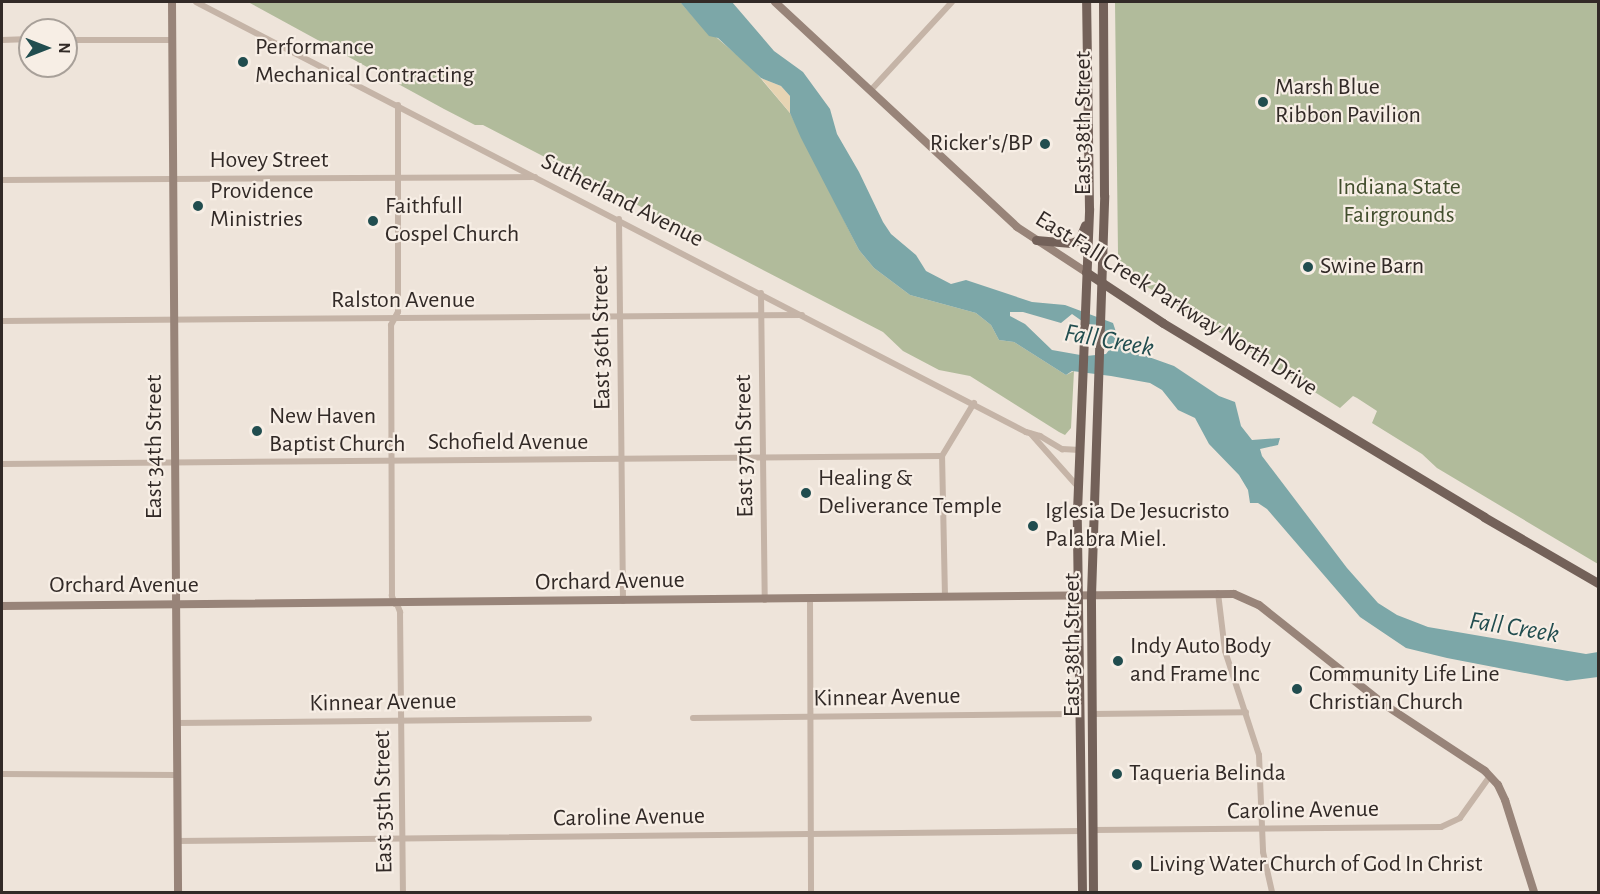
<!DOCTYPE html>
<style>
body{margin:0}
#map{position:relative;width:1600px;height:894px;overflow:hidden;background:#eee4da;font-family:"Alegreya Sans",sans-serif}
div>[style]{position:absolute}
.green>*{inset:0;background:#b1bb9b}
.sand>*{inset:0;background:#e7d4b3}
.water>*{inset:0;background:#7ca7a8}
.street>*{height:6px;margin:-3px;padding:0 3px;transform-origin:3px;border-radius:3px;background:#c5b4a7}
.secondary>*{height:8px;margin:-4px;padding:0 4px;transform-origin:4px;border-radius:4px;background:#988479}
.primary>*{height:9px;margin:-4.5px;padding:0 4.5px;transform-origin:4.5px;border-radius:4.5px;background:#736159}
.dots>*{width:16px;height:16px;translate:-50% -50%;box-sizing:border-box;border:3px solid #f7eee5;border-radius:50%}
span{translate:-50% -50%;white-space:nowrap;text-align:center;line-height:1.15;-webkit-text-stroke:4.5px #f7eee5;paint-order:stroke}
.poi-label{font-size:24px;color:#322a27}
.left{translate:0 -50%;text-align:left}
.right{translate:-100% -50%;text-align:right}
.street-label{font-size:24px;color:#322a27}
.park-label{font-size:24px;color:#424e2d}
.water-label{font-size:26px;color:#214d4f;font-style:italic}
.frame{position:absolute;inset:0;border:3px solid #322a27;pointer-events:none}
.north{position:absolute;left:18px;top:18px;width:60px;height:60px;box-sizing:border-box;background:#f7eee5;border:2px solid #a8a099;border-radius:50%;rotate:90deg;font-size:16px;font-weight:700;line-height:24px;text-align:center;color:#322a27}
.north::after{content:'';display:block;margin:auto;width:21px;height:27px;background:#214d4f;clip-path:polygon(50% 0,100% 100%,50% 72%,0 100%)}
</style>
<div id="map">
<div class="green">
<i style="clip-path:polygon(248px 2px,680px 2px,696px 20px,751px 67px,790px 113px,859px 250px,874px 268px,910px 295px,976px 313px,991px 325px,999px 340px,1014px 342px,1066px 375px,1074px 371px,1071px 428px,1065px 435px,1059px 432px,970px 376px,939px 370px,903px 351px,883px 332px,483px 125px,475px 125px,444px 109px)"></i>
<i style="clip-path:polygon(1115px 2px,1598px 2px,1598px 564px,1437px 468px,1422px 454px,1372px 423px,1377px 411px,1357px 398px,1353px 396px,1340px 408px,1125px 273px,1120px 268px,1118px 254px)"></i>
</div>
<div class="sand">
<i style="clip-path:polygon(761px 78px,781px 86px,790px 96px,790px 113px)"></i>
</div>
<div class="water">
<i style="clip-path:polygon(evenodd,680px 2px,732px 2px,774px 51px,803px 72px,830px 109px,837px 134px,859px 172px,883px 222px,891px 234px,916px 255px,926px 271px,951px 284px,966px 280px,1032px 302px,1065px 305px,1113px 323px,1117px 335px,1127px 345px,1146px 356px,1174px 366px,1219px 396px,1235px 402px,1241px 426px,1252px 440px,1280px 438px,1278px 445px,1260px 449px,1262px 456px,1347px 568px,1378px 603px,1397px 615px,1428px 627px,1586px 654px,1598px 652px,1598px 677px,1567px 681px,1447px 658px,1406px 648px,1360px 617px,1267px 509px,1258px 503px,1250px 503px,1248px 490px,1239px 475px,1209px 444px,1195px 418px,1178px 410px,1162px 390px,1150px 383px,1111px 376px,1072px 371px,1066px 375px,1014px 342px,999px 340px,991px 325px,976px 313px,910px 295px,874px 268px,859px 250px,801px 138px,790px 113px,790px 96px,781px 86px,761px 78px,718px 38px,709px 36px,680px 2px,1010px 312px,1023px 312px,1061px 323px,1072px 314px,1099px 333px,1108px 344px,1109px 350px,1106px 354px,1086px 356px,1052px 350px,1025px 324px,1010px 316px,1010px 312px)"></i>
</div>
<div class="street">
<i style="left:196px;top:2px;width:935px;rotate:27.39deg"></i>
<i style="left:1026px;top:432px;width:15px;rotate:16deg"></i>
<i style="left:1040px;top:436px;width:26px;rotate:31deg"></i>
<i style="left:1062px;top:449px;width:18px;rotate:3deg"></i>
<i style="left:2px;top:40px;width:28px;rotate:-2deg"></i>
<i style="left:66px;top:40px;width:106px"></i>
<i style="left:871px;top:90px;width:120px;rotate:-47.4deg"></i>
<i style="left:2px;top:180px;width:533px;rotate:-0.32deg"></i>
<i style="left:619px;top:219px;width:382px;rotate:89.4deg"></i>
<i style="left:761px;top:293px;width:307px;rotate:89.3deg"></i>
<i style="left:2px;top:321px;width:800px;rotate:-0.43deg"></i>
<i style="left:1031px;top:434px;width:71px;rotate:48.4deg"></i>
<i style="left:2px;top:464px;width:940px;rotate:-0.49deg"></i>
<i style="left:1218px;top:593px;width:58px;rotate:83.1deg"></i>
<i style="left:1225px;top:651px;width:109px;rotate:71.9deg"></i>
<i style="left:1259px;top:755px;width:97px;rotate:87.6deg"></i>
<i style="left:1263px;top:852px;width:41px;rotate:77.3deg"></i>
<i style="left:945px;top:597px;width:141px;rotate:-91.2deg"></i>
<i style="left:942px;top:456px;width:62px;rotate:-58.9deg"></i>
<i style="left:810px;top:599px;width:293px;rotate:89.8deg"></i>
<i style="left:395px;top:604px;width:9px;rotate:-111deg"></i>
<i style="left:392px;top:596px;width:271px;rotate:-90.2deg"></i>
<i style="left:391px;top:325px;width:15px;rotate:-62deg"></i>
<i style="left:398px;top:312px;width:207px;rotate:-90deg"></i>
<i style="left:397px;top:604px;width:9px;rotate:69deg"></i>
<i style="left:400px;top:612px;width:280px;rotate:89.4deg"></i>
<i style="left:1093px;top:714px;width:153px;rotate:-0.7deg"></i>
<i style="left:693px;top:718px;width:388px;rotate:-0.6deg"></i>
<i style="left:177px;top:723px;width:412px;rotate:-0.6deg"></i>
<i style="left:2px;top:774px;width:175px;rotate:0.3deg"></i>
<i style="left:1093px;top:830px;width:348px;rotate:-0.5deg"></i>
<i style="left:1441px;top:827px;width:21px;rotate:-25deg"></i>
<i style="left:1460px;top:818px;width:52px;rotate:-54.5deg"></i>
<i style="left:177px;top:841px;width:904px;rotate:-0.63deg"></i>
</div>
<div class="secondary">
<i style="left:172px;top:2px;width:890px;rotate:89.61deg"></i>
<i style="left:775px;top:2px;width:330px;rotate:42.9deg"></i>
<i style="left:1017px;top:227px;width:82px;rotate:33.1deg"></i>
<i style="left:2px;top:606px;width:1232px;rotate:-0.56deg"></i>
<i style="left:1234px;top:594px;width:27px;rotate:24deg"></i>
<i style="left:1259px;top:605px;width:157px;rotate:38.5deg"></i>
<i style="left:1382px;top:703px;width:123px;rotate:33.4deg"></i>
<i style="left:1485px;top:771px;width:19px;rotate:47deg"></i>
<i style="left:1498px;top:785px;width:17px;rotate:65deg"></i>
<i style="left:1505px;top:800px;width:96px;rotate:72.5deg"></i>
</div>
<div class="primary">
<i style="left:1036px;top:240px;width:35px;rotate:5deg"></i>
<i style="left:1071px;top:243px;width:9px;rotate:-21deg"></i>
<i style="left:1079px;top:240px;width:16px;rotate:-68deg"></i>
<i style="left:1086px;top:272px;width:92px;rotate:33.5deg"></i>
<i style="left:1163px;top:323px;width:375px;rotate:31.1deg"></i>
<i style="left:1484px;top:517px;width:132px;rotate:30.1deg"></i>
<i style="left:1082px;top:892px;width:381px;rotate:-90.8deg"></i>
<i style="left:1077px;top:511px;width:303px;rotate:-87.7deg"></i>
<i style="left:1089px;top:208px;width:206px;rotate:-90.8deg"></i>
<i style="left:1093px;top:892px;width:297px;rotate:-90.4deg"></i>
<i style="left:1091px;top:595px;width:400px;rotate:-88.1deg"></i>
<i style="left:1104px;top:195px;width:193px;rotate:-90.3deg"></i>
</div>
<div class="dots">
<i style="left:243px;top:62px;background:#214d4f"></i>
<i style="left:1263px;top:102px;background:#214d4f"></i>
<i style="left:1045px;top:144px;background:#214d4f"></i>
<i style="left:198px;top:206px;background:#214d4f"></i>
<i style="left:373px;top:221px;background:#214d4f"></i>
<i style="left:1308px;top:267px;background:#214d4f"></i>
<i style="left:257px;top:431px;background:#214d4f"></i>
<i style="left:806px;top:493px;background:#214d4f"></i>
<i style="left:1033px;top:526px;background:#214d4f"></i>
<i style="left:1118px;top:661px;background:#214d4f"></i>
<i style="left:1297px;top:689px;background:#214d4f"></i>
<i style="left:1117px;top:774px;background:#214d4f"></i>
<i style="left:1137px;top:865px;background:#214d4f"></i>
</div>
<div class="poi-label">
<span class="left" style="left:255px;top:62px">Performance<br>Mechanical Contracting</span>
<span class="left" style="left:1275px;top:102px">Marsh Blue<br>Ribbon Pavilion</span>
<span class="right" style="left:1033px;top:144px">Ricker's/BP</span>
<span class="left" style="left:210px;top:206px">Providence<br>Ministries</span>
<span class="left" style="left:385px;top:221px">Faithfull<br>Gospel Church</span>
<span class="left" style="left:1320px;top:267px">Swine Barn</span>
<span class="left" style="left:269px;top:431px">New Haven<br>Baptist Church</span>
<span class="left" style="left:818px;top:493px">Healing &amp;<br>Deliverance Temple</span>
<span class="left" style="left:1045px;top:526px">Iglesia De Jesucristo<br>Palabra Miel.</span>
<span class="left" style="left:1130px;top:661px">Indy Auto Body<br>and Frame Inc</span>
<span class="left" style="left:1309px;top:689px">Community Life Line<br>Christian Church</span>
<span class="left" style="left:1129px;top:774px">Taqueria Belinda</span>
<span class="left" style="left:1149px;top:865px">Living Water Church of God In Christ</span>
</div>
<div class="street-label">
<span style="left:1084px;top:123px;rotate:-90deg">East 38th Street</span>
<span style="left:269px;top:161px">Hovey Street</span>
<span style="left:622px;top:201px;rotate:27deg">Sutherland Avenue</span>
<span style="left:403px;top:301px">Ralston Avenue</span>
<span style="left:1176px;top:304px;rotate:32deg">East Fall Creek Parkway North Drive</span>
<span style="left:602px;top:338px;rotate:-91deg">East 36th Street</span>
<span style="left:508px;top:443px">Schofield Avenue</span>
<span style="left:745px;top:446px;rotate:-91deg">East 37th Street</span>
<span style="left:155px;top:447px;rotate:-90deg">East 34th Street</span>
<span style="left:610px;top:582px;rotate:-1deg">Orchard Avenue</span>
<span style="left:124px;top:586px">Orchard Avenue</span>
<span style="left:1073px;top:645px;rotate:-90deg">East 38th Street</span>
<span style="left:887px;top:698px;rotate:-1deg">Kinnear Avenue</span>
<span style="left:383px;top:703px;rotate:-1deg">Kinnear Avenue</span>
<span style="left:384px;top:802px;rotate:-91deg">East 35th Street</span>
<span style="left:1303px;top:811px;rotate:-1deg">Caroline Avenue</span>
<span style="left:629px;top:818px;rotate:-1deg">Caroline Avenue</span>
</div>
<div class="park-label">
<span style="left:1399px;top:202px">Indiana State<br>Fairgrounds</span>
</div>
<div class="water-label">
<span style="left:1109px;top:341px;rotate:10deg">Fall Creek</span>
<span style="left:1514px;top:628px;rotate:9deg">Fall Creek</span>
</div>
<div class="frame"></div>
<div class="north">N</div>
</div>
